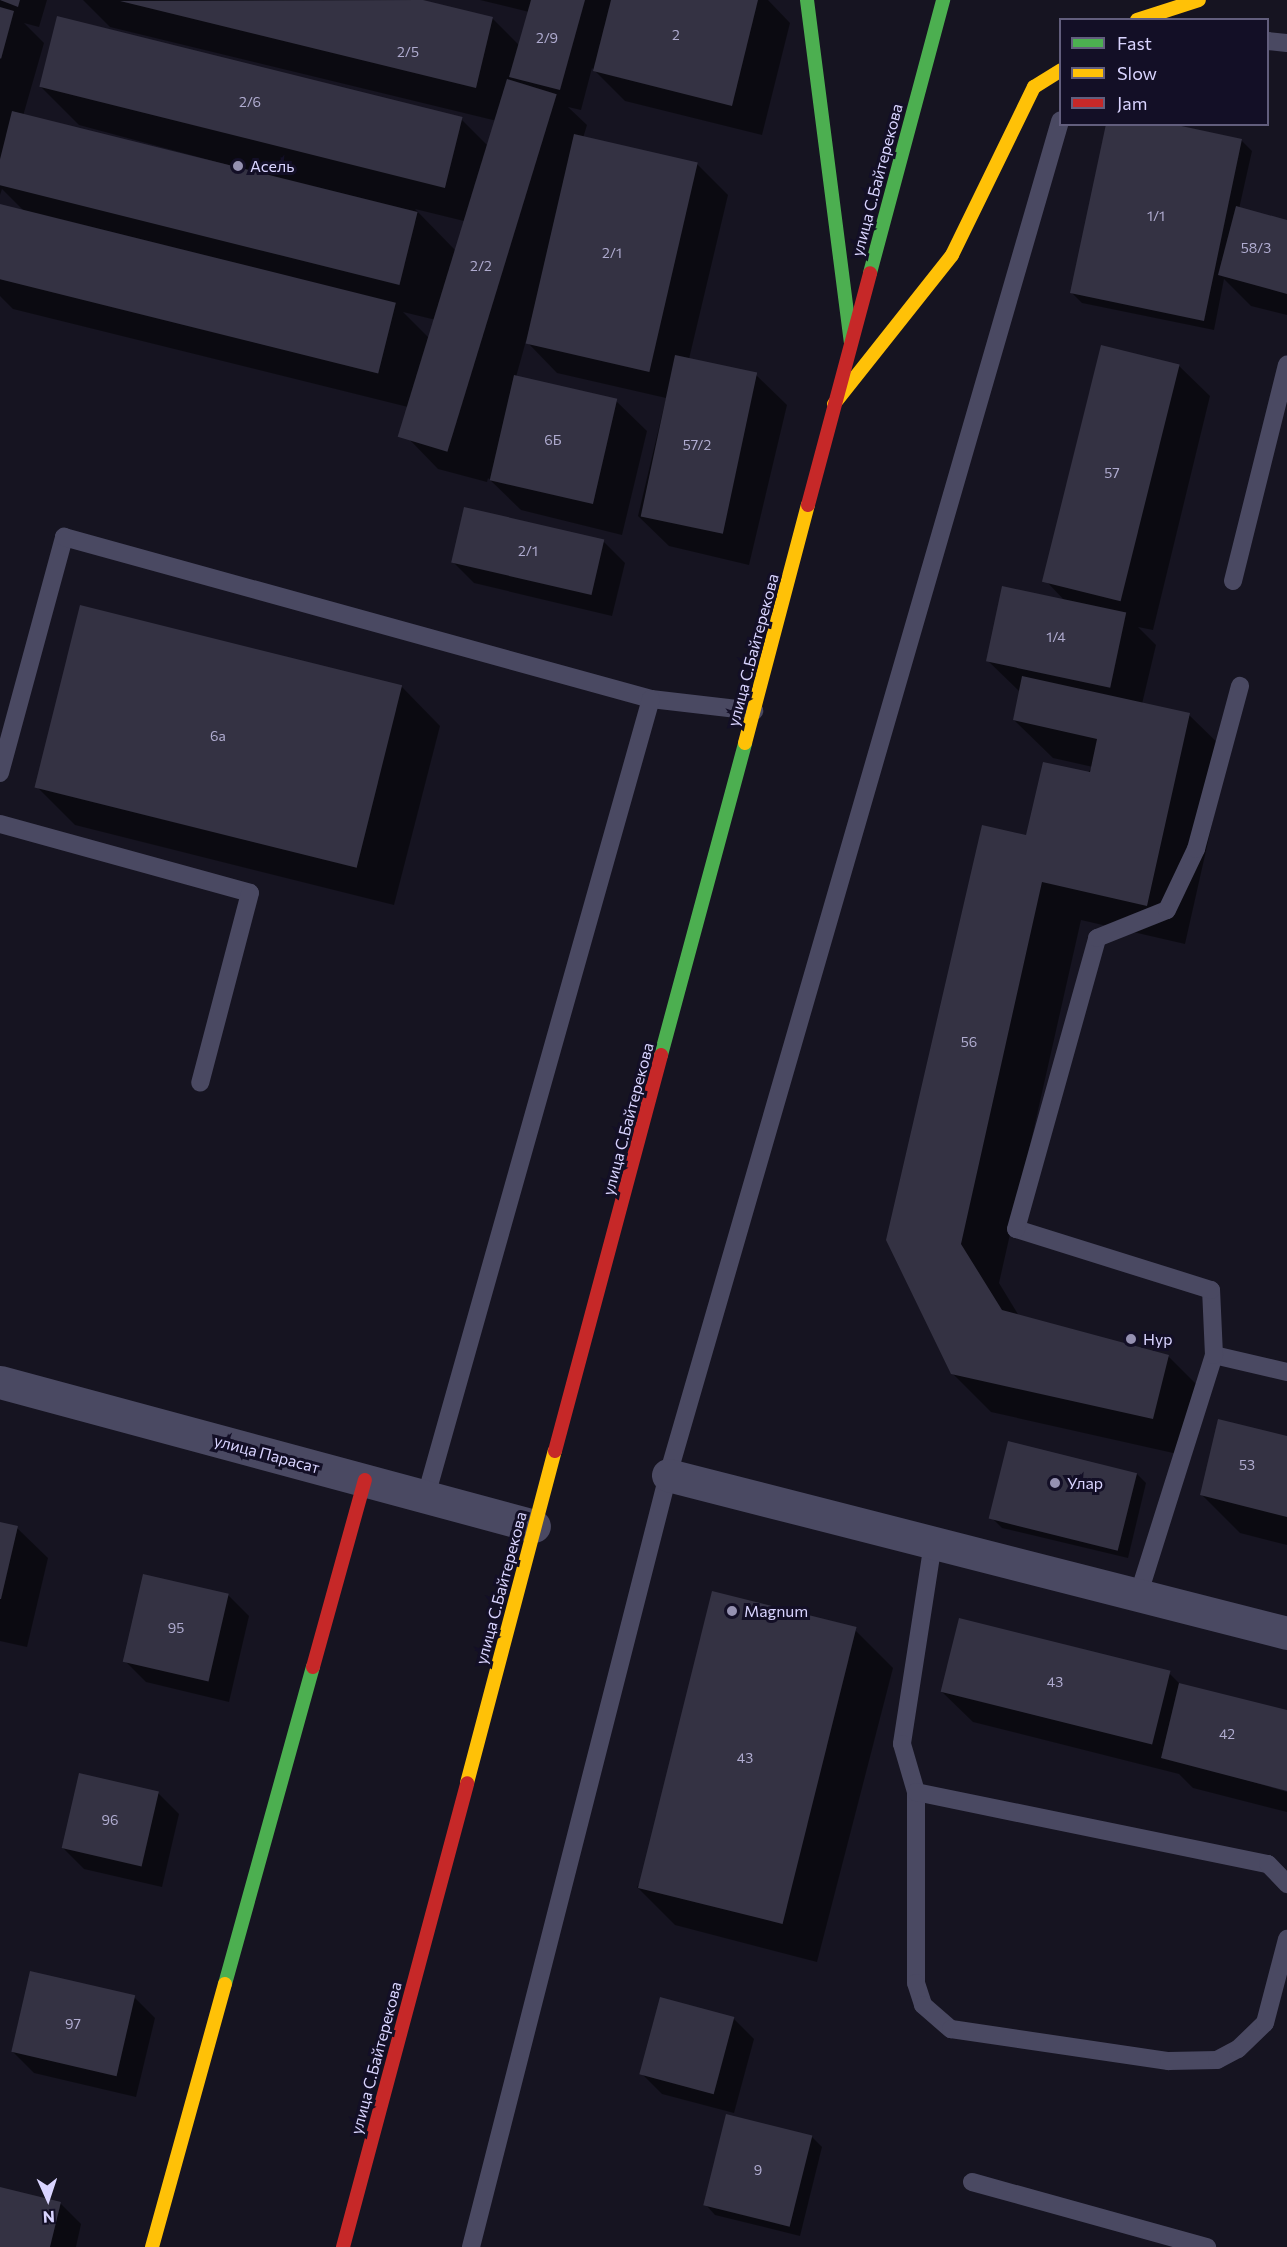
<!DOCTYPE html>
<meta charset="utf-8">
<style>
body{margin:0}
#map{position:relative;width:1287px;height:2247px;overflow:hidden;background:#161421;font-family:Commissioner,sans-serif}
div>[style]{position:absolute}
.shadow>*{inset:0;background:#0007}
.building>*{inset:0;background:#343243;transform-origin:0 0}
.lane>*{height:18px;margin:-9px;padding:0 9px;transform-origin:9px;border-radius:9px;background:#4a4962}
.street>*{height:33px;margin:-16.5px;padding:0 16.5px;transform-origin:16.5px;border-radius:16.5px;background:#4a4962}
.fast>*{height:14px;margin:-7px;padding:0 7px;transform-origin:7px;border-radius:7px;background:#4caf50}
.slow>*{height:14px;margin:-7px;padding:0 7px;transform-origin:7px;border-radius:7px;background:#ffc107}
.jam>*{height:14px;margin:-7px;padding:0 7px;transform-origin:7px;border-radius:7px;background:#c62828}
.dots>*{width:16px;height:16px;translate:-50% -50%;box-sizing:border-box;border:3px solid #130f26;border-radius:50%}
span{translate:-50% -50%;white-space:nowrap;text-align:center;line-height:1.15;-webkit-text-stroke:6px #130f26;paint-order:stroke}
.number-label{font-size:14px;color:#b0acd0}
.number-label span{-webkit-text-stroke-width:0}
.poi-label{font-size:16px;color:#d9d4ff}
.left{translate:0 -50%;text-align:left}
.street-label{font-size:16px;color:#d9d4ff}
.legend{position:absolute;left:1059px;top:18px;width:210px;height:108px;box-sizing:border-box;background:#130f26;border:2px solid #625e7d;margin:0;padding:8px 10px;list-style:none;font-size:18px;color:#d9d4ff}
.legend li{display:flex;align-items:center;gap:12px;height:30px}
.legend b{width:30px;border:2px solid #625e7d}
.north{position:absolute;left:18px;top:2169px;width:60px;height:60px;-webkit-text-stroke:4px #130f26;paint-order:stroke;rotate:177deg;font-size:16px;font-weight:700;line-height:24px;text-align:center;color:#d9d4ff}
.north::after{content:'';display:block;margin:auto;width:21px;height:27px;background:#d9d4ff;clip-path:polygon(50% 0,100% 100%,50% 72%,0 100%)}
</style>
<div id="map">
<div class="shadow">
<i style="clip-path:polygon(evenodd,0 0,47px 0,39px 27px,24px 23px,44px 43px,23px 116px,269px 176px,79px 125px,40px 86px,461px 119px,489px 147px,497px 121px,110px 27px,83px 0,417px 0,492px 18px,520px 46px,529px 12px,480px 0,768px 0,790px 23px,762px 135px,625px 101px,592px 68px,581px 110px,568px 107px,587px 125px,583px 138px,697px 164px,728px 195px,689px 359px,756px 375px,787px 405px,749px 565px,669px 546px,638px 516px,666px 398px,557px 373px,526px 341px,516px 377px,616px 401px,647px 431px,622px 535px,521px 510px,488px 478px,487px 482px,438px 469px,408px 438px,416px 409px,13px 309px,0 296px,0 206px,25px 212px,2px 189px,0 195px,0 0,415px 209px,468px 222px,452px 278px,456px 251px,415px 209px,0 0,403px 312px,440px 321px,434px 343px,403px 312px)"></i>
<i style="clip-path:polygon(1241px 140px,1252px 151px,1239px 209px,1287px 222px,1287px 315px,1251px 306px,1224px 279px,1214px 330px,1082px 303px,1072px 293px)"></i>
<i style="clip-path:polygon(1179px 366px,1210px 396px,1153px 630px,1138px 627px,1156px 645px,1142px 704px,1189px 715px,1228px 753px,1185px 944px,1081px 920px,999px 1283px,1019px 1316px,1168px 1356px,1207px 1395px,1191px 1457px,991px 1412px,952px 1373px,888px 1240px,1027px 837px,1093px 767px,1053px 758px,1014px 720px,1020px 692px,987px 660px,1065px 601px,1046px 581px)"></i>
<i style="clip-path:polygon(604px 542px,625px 563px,612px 616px,474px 583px,453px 562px)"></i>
<i style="clip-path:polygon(402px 687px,440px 726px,394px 905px,75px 825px,36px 786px)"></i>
<i style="clip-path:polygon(1287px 1438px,1287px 1545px,1240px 1533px,1201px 1494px)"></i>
<i style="clip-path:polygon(1136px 1473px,1146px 1483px,1128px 1558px,1002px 1528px,992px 1518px)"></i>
<i style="clip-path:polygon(0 1524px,17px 1528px,48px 1558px,27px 1647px,0 1641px)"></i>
<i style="clip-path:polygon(228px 1595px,249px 1616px,229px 1702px,146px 1682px,125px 1661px)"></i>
<i style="clip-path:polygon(855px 1630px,893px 1668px,817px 1962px,675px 1925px,637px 1887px)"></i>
<i style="clip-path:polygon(1169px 1673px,1181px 1685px,1287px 1711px,1287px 1789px,1196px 1765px,1287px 1792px,1287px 1812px,1193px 1788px,1179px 1774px,973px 1722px,942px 1692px)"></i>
<i style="clip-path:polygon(158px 1793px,179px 1814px,162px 1887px,84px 1869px,63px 1848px)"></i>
<i style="clip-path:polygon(134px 1997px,155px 2018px,136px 2097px,34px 2073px,13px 2052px)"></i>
<i style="clip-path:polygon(733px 2018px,754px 2039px,734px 2113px,662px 2094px,641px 2073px)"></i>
<i style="clip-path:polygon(812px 2137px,822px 2147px,800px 2236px,715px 2215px,705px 2204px)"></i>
<i style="clip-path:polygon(0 2189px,60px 2203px,81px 2224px,76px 2247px,0 2247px)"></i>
</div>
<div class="building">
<i style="clip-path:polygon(0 0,20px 0,18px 7px)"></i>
<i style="clip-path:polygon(423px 0,493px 17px,476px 88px,120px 1px)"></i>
<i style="clip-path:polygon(531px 0,585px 0,560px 90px,509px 77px)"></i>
<i style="clip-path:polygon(611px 0,758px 0,732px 106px,593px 71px)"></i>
<i style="clip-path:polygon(0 7px,14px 11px,1px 59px,0 58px)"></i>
<i style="left:57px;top:16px;width:418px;height:73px;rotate:14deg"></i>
<i style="left:507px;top:79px;width:52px;height:374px;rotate:17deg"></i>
<i style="left:12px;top:111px;width:418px;height:75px;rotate:14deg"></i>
<i style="clip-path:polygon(1106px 124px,1172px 124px,1242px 139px,1204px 321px,1070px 293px)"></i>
<i style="left:574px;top:134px;width:127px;height:215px;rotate:13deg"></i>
<i style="left:0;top:204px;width:408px;height:73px;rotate:14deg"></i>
<i style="clip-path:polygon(1236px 206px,1287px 220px,1287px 294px,1218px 275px)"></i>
<i style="left:1101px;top:345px;width:81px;height:244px;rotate:14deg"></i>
<i style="left:675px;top:355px;width:84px;height:165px;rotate:12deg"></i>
<i style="left:514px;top:375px;width:106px;height:108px;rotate:13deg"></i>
<i style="left:464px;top:507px;width:144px;height:57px;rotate:13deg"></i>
<i style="left:1002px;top:586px;width:127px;height:77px;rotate:12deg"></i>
<i style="left:80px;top:605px;width:332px;height:188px;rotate:14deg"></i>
<i style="clip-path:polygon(1022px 676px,1190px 713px,1147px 906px,1042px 882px,961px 1244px,1002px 1310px,1169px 1355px,1153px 1419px,951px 1374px,886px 1240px,982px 825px,1026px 835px,1043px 762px,1090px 772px,1097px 739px,1013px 720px)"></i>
<i style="clip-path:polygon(1218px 1419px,1287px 1436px,1287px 1517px,1200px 1495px)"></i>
<i style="left:1008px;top:1441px;width:133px;height:80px;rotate:14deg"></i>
<i style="clip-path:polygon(0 1522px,18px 1526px,1px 1599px,0 1599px)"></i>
<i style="left:143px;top:1574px;width:88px;height:90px;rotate:13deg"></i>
<i style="left:712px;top:1591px;width:149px;height:306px;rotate:14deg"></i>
<i style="left:959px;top:1618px;width:218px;height:76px;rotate:14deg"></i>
<i style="clip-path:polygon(1179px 1683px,1287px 1710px,1287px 1791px,1161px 1758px)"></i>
<i style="left:79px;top:1773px;width:82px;height:77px;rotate:13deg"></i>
<i style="left:30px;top:1971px;width:108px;height:83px;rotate:13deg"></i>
<i style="left:660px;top:1997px;width:77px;height:80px;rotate:15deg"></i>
<i style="left:726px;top:2114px;width:89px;height:94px;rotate:14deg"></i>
<i style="clip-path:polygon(0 2187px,61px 2202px,50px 2247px,0 2247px)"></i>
</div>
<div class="lane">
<i style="left:1268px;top:41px;width:19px;rotate:6deg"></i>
<i style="left:1233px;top:581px;width:223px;rotate:-76deg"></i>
<i style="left:0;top:773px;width:245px;rotate:-74.8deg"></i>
<i style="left:64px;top:537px;width:609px;rotate:15.43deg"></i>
<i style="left:651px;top:699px;width:104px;rotate:6.6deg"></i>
<i style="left:0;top:824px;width:259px;rotate:15.4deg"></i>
<i style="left:250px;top:893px;width:196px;rotate:104.7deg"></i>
<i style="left:1214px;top:1355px;width:75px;rotate:13.1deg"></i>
<i style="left:426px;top:1496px;width:828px;rotate:-74.24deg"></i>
<i style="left:933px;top:1543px;width:203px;rotate:98.8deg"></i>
<i style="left:902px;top:1744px;width:50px;rotate:73.7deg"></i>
<i style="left:916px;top:1792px;width:191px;rotate:90deg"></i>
<i style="left:916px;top:1983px;width:23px;rotate:72deg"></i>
<i style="left:923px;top:2005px;width:37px;rotate:41deg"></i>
<i style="left:951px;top:2029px;width:220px;rotate:8.4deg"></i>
<i style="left:1169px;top:2061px;width:48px;rotate:-1.2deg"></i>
<i style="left:1217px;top:2060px;width:24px;rotate:-28deg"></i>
<i style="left:1238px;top:2049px;width:37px;rotate:-44deg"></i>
<i style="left:1265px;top:2023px;width:87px;rotate:-75.3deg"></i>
<i style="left:1139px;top:1593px;width:250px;rotate:-72.5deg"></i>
<i style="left:1214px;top:1355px;width:65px;rotate:-92.6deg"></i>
<i style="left:1211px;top:1290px;width:204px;rotate:-162.6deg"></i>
<i style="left:1016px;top:1229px;width:302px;rotate:-74.4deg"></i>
<i style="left:1097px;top:938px;width:75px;rotate:-21.8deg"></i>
<i style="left:1167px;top:910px;width:68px;rotate:-64.6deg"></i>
<i style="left:1196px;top:849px;width:169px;rotate:-74.9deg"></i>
<i style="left:916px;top:1792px;width:359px;rotate:11.6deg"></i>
<i style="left:1268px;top:1864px;width:28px;rotate:46deg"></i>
<i style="left:972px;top:2182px;width:244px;rotate:15.5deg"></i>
<i style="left:471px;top:2247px;width:797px;rotate:-75.68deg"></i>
<i style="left:668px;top:1475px;width:1410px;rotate:-73.85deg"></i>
</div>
<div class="street">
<i style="left:0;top:1382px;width:553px;rotate:15.09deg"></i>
<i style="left:668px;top:1475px;width:639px;rotate:14.32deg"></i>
</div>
<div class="fast">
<i style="left:807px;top:0;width:345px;rotate:82.7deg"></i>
<i style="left:870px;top:273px;width:283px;rotate:-75deg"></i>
<i style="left:661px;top:1055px;width:323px;rotate:-74.9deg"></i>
<i style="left:225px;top:1984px;width:329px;rotate:-74.5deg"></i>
</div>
<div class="slow">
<i style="left:1137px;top:20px;width:65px;rotate:-17.9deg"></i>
<i style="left:834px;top:404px;width:190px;rotate:-51.6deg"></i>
<i style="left:952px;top:255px;width:187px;rotate:-64deg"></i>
<i style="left:1034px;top:87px;width:31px;rotate:-32deg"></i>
<i style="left:745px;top:743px;width:246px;rotate:-75.2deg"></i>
<i style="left:467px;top:1783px;width:343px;rotate:-75.2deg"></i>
<i style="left:152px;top:2247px;width:273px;rotate:-74.5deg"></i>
</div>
<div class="jam">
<i style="left:808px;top:505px;width:240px;rotate:-75deg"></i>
<i style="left:555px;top:1451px;width:410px;rotate:-75deg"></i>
<i style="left:313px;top:1667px;width:194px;rotate:-74.5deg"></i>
<i style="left:343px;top:2247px;width:480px;rotate:-75deg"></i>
</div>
<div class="dots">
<i style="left:238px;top:166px;background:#9591b1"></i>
<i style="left:1131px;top:1339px;background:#9591b1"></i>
<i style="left:1055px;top:1483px;background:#9591b1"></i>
<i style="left:732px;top:1611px;background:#9591b1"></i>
</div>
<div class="number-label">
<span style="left:676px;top:35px">2</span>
<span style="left:547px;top:38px">2/9</span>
<span style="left:408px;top:52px">2/5</span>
<span style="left:250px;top:102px">2/6</span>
<span style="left:1156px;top:216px">1/1</span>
<span style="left:1256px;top:248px">58/3</span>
<span style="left:612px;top:253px">2/1</span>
<span style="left:481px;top:266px">2/2</span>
<span style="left:553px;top:440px">6Б</span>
<span style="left:697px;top:445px">57/2</span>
<span style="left:1112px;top:473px">57</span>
<span style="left:528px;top:551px">2/1</span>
<span style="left:1056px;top:637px">1/4</span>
<span style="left:218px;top:736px">6а</span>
<span style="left:969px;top:1042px">56</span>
<span style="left:1247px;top:1465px">53</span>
<span style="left:176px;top:1628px">95</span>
<span style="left:1055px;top:1682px">43</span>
<span style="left:1227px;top:1734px">42</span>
<span style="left:745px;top:1758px">43</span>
<span style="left:110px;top:1820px">96</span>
<span style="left:73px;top:2024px">97</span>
<span style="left:758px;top:2170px">9</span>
</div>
<div class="poi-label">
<span class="left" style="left:250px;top:166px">Асель</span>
<span class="left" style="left:1143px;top:1339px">Нур</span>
<span class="left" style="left:1067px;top:1483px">Улар</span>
<span class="left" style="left:744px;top:1611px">Magnum</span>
</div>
<div class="street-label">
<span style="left:877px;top:180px;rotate:-75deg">улица С.Байтерекова</span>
<span style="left:753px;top:650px;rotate:-75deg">улица С.Байтерекова</span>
<span style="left:628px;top:1119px;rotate:-75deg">улица С.Байтерекова</span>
<span style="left:267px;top:1454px;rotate:15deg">улица Парасат</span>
<span style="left:501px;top:1588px;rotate:-75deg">улица С.Байтерекова</span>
<span style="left:376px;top:2058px;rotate:-75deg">улица С.Байтерекова</span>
</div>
<ul class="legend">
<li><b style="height:8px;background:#4caf50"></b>Fast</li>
<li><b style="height:8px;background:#ffc107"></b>Slow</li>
<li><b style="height:8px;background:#c62828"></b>Jam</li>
</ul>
<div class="north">N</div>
</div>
